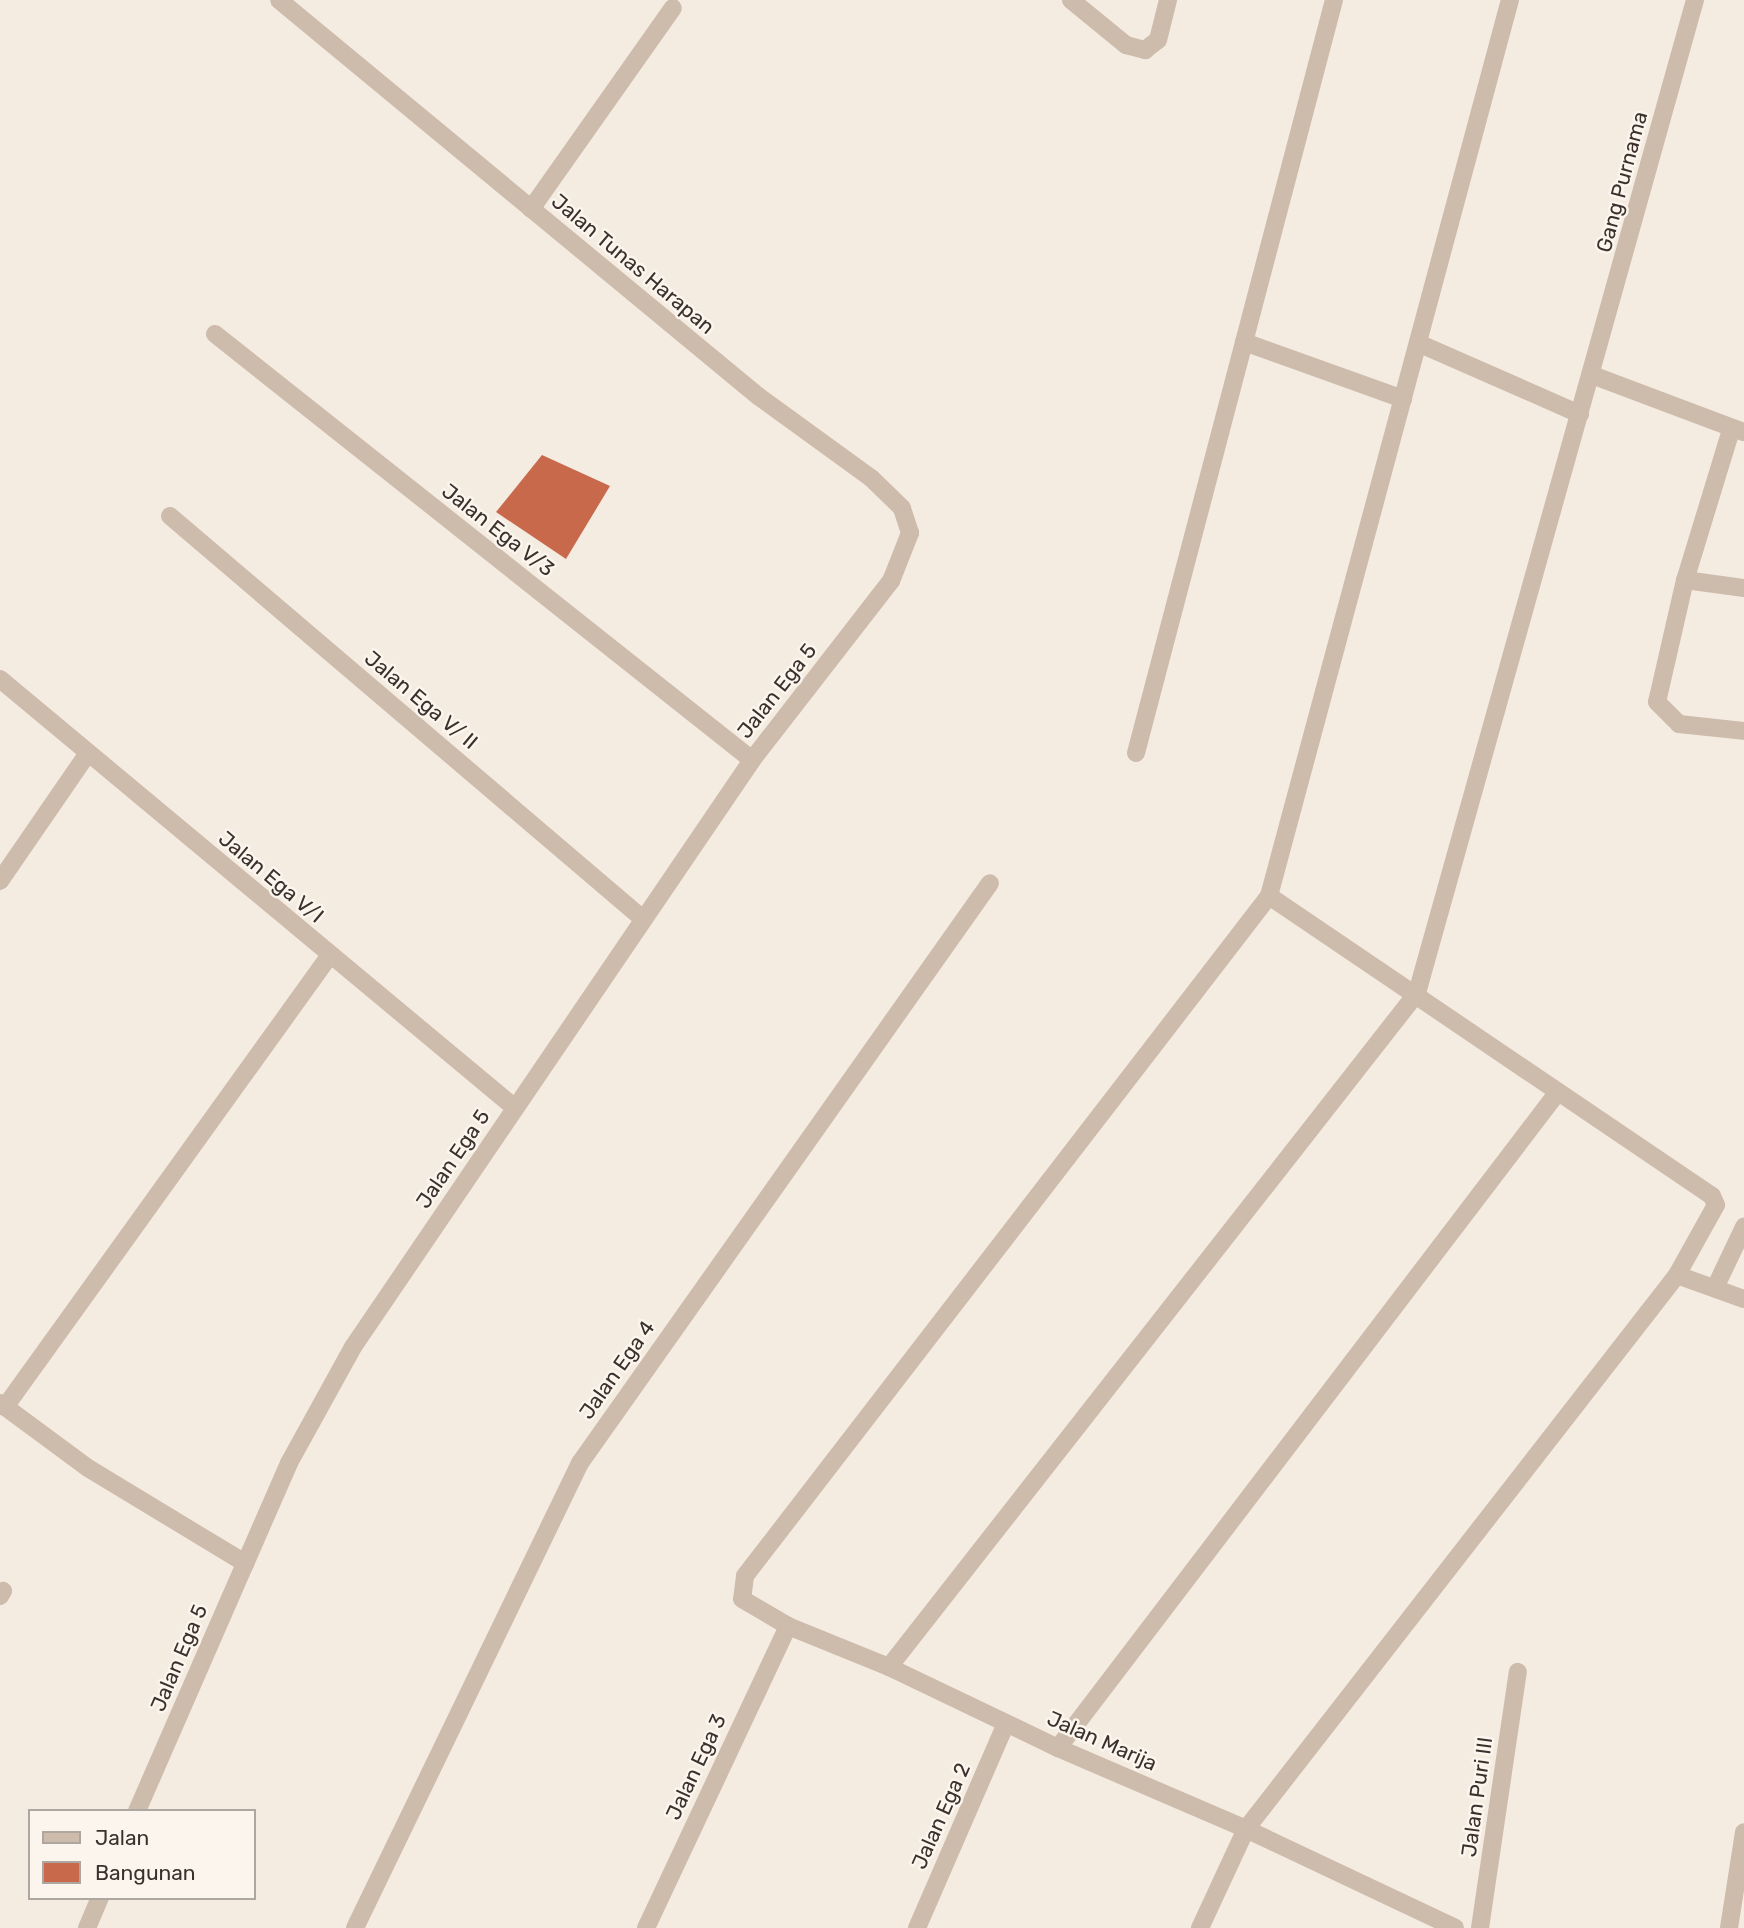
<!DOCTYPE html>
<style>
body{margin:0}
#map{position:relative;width:1744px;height:1928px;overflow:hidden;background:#f4ebe1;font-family:Rubik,sans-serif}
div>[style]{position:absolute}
.building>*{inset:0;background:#c8694b}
.minor>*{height:18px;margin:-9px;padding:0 9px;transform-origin:9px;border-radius:9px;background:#cdbbac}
span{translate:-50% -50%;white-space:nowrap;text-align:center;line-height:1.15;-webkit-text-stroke:5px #fbf5ee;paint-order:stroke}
.street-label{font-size:21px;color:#3b302b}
.legend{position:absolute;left:28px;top:1809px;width:228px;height:91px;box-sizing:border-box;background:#fbf5ee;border:2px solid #aea6a0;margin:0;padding:9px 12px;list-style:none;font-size:21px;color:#3b302b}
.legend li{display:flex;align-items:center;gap:14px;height:35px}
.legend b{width:35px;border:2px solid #aea6a0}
</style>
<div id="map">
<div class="building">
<i style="clip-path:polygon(542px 455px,610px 486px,566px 559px,496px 512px)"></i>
</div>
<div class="minor">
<i style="left:1071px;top:0;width:71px;rotate:39.3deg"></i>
<i style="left:1126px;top:45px;width:20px;rotate:15deg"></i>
<i style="left:1145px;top:50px;width:16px;rotate:-38deg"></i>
<i style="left:1158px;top:40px;width:41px;rotate:-76deg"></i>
<i style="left:531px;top:209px;width:246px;rotate:-54.8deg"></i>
<i style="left:215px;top:334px;width:685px;rotate:38.42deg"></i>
<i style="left:1244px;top:342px;width:169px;rotate:19.7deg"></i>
<i style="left:1418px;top:343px;width:177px;rotate:23.7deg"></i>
<i style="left:1592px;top:375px;width:162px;rotate:20.6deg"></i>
<i style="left:1731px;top:430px;width:157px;rotate:107deg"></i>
<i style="left:1685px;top:580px;width:125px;rotate:102.9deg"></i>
<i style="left:1657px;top:702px;width:31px;rotate:45deg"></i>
<i style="left:1679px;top:724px;width:65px;rotate:6.1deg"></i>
<i style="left:170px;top:516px;width:621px;rotate:40.43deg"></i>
<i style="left:1685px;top:580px;width:60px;rotate:7.7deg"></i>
<i style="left:0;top:679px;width:670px;rotate:39.79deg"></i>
<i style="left:1136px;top:753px;width:779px;rotate:-75.27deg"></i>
<i style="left:0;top:881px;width:155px;rotate:-55.5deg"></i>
<i style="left:1269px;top:896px;width:928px;rotate:-74.95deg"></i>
<i style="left:1677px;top:1275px;width:71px;rotate:19.7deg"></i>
<i style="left:1715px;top:1288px;width:68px;rotate:-64.6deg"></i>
<i style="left:0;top:1403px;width:109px;rotate:36.5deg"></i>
<i style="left:88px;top:1468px;width:184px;rotate:31.2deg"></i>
<i style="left:5px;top:1407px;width:557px;rotate:-54.28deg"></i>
<i style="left:0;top:1596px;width:6px;rotate:-59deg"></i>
<i style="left:889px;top:1667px;width:856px;rotate:-51.93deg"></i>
<i style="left:1417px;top:993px;width:1031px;rotate:-74.36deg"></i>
<i style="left:1058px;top:1748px;width:825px;rotate:-52.69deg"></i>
<i style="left:137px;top:1811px;width:380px;rotate:-66.4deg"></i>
<i style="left:289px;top:1463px;width:132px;rotate:-61.1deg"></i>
<i style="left:353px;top:1347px;width:710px;rotate:-55.79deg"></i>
<i style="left:752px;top:760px;width:227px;rotate:-52.2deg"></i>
<i style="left:891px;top:581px;width:52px;rotate:-68.4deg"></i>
<i style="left:910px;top:533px;width:26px;rotate:-108deg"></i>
<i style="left:902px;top:508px;width:43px;rotate:-135.9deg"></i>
<i style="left:871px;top:478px;width:140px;rotate:-144deg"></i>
<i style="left:758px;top:396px;width:621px;rotate:-140.42deg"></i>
<i style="left:87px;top:1928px;width:33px;rotate:-67deg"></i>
<i style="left:355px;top:1928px;width:517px;rotate:-64.18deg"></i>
<i style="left:580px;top:1463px;width:710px;rotate:-54.74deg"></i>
<i style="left:646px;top:1928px;width:334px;rotate:-64.8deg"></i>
<i style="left:917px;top:1928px;width:223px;rotate:-66.5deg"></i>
<i style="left:1200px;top:1928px;width:109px;rotate:-65.1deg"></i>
<i style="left:1246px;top:1829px;width:702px;rotate:-52.12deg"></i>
<i style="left:1677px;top:1275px;width:80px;rotate:-60.9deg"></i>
<i style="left:1716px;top:1205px;width:10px;rotate:-114deg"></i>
<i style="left:1712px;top:1196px;width:535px;rotate:-145.89deg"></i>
<i style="left:1269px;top:896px;width:858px;rotate:127.62deg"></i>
<i style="left:745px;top:1576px;width:23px;rotate:97deg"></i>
<i style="left:742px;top:1599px;width:53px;rotate:30.4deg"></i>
<i style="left:788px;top:1626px;width:109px;rotate:22.1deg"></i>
<i style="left:889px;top:1667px;width:187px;rotate:25.6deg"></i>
<i style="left:1058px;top:1748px;width:205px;rotate:23.3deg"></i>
<i style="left:1246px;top:1829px;width:231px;rotate:25.3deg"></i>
<i style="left:1480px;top:1928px;width:259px;rotate:-81.6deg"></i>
<i style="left:1729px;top:1928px;width:97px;rotate:-81.1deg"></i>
</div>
<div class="street-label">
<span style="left:1622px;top:182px;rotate:-75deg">Gang Purnama</span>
<span style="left:633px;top:264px;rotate:40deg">Jalan Tunas Harapan</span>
<span style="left:498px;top:530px;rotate:38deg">Jalan Ega V/3</span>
<span style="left:777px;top:691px;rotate:-52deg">Jalan Ega 5</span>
<span style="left:421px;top:700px;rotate:40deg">Jalan Ega V/ II</span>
<span style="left:271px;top:877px;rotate:40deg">Jalan Ega V/I</span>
<span style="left:453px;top:1159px;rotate:-56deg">Jalan Ega 5</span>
<span style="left:617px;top:1370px;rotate:-55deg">Jalan Ega 4</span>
<span style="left:179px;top:1658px;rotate:-67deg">Jalan Ega 5</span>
<span style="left:1102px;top:1741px;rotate:24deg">Jalan Marija</span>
<span style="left:696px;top:1767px;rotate:-65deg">Jalan Ega 3</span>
<span style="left:1477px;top:1797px;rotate:-82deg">Jalan Puri III</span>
<span style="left:941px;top:1816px;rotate:-66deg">Jalan Ega 2</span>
</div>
<ul class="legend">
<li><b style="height:9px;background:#cdbbac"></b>Jalan</li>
<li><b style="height:19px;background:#c8694b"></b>Bangunan</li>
</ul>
</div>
